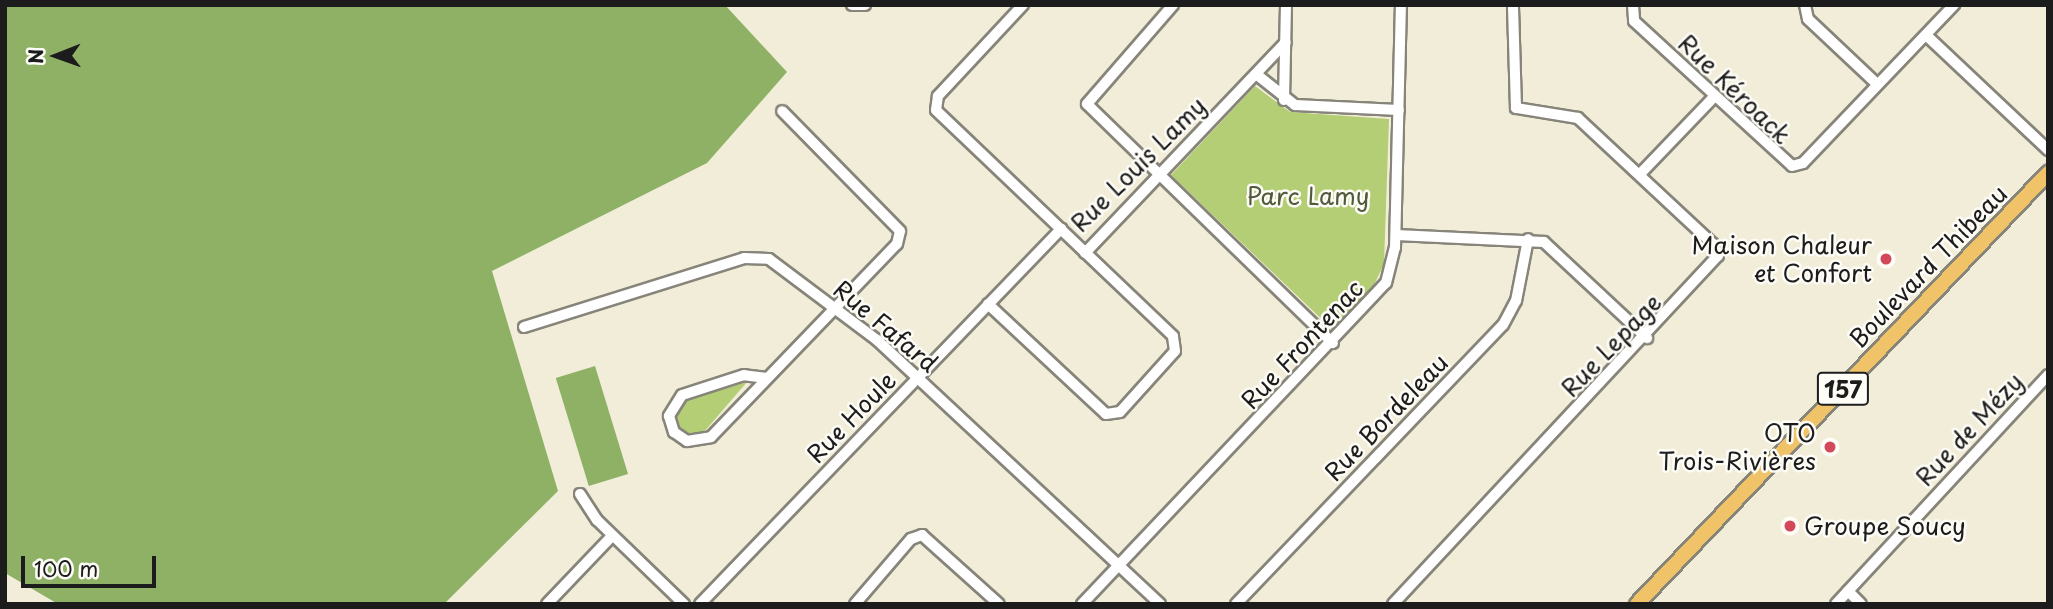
<!DOCTYPE html>
<meta charset="utf-8">
<style>
body{margin:0}
#map{position:relative;width:2053px;height:609px;overflow:hidden;background:#f2edd8;font-family:"Playpen Sans",sans-serif}
div>[style]{position:absolute}
.green>*{inset:0;background:#b3ce74}
.forest>*{inset:0;background:#8eb166;transform-origin:0 0}
.roads{filter:drop-shadow(2px 0 #87847a) drop-shadow(-2px 0 #87847a) drop-shadow(0 2px #87847a) drop-shadow(0 -2px #87847a)}
.minor>*{height:10px;margin:-5px;padding:0 5px;transform-origin:5px;border-radius:5px;background:#fff}
.major>*{height:14px;margin:-7px;padding:0 7px;transform-origin:7px;border-radius:7px;background:#f0c369}
.dots>*{width:19px;height:19px;translate:-50% -50%;box-sizing:border-box;border:4px solid #fdfcf7;border-radius:50%}
span{translate:-50% -50%;white-space:nowrap;text-align:center;line-height:1.15;-webkit-text-stroke:5px #fdfcf7;paint-order:stroke}
.shield-label span{padding:2px 5px;background:#fdfcf7;border:2px solid;border-radius:5px;-webkit-text-stroke-width:0}
.shield-label{font-size:23px;color:#1c1c1c;font-weight:700}
.street-label{font-size:24px;color:#1c1c1c}
.park-label{font-size:24px;color:#515a3b}
.poi-label{font-size:24px;color:#1c1c1c}
.right{translate:-100% -50%;text-align:right}
.left{translate:0 -50%;text-align:left}
.frame{position:absolute;inset:0;border:7px solid #1c1c1c;pointer-events:none}
.north{position:absolute;left:21px;top:21px;width:70px;height:70px;-webkit-text-stroke:5px #fdfcf7;paint-order:stroke;rotate:269deg;font-size:19px;font-weight:700;line-height:28px;text-align:center;color:#1c1c1c}
.north::after{content:'';display:block;margin:auto;width:24px;height:32px;background:#1c1c1c;clip-path:polygon(50% 0,100% 100%,50% 72%,0 100%)}
.scale{position:absolute;left:21px;top:556px;width:135px;height:32px;box-sizing:border-box;border:4px solid #1c1c1c;border-top:0;padding-left:9px;font-size:21px;line-height:24px;white-space:nowrap;color:#1c1c1c;-webkit-text-stroke:5px #fdfcf7;paint-order:stroke}
</style>
<div id="map">
<div class="green">
<i style="clip-path:polygon(1255px 86px,1290px 112px,1389px 119px,1384px 264px,1373px 287px,1333px 330px,1171px 175px)"></i>
<i style="clip-path:polygon(747px 382px,703px 433px,691px 435px,678px 426px,676px 414px,685px 400px)"></i>
</div>
<div class="forest">
<i style="clip-path:polygon(5px 5px,725px 5px,787px 72px,707px 163px,492px 271px,558px 491px,444px 604px,58px 604px,5px 573px)"></i>
<i style="left:595px;top:366px;width:113px;height:41px;rotate:73deg"></i>
</div>
<div class="roads">
<div class="minor">
<i style="left:852px;top:5px;width:13px"></i>
<i style="left:1173px;top:5px;width:131px;rotate:131deg"></i>
<i style="left:1087px;top:104px;width:343px;rotate:44.2deg"></i>
<i style="left:1633px;top:5px;width:16px;rotate:86deg"></i>
<i style="left:1634px;top:21px;width:214px;rotate:42.5deg"></i>
<i style="left:1792px;top:166px;width:11px;rotate:-15deg"></i>
<i style="left:1803px;top:163px;width:219px;rotate:-46.3deg"></i>
<i style="left:1805px;top:5px;width:14px;rotate:78deg"></i>
<i style="left:1808px;top:19px;width:95px;rotate:43.3deg"></i>
<i style="left:1926px;top:35px;width:168px;rotate:43.3deg"></i>
<i style="left:1256px;top:74px;width:50px;rotate:38.5deg"></i>
<i style="left:1295px;top:105px;width:104px;rotate:2.8deg"></i>
<i style="left:1284px;top:100px;width:95px;rotate:-88.8deg"></i>
<i style="left:1640px;top:174px;width:105px;rotate:-46.2deg"></i>
<i style="left:1396px;top:235px;width:148px;rotate:2.7deg"></i>
<i style="left:1544px;top:242px;width:141px;rotate:43deg"></i>
<i style="left:1085px;top:253px;width:291px;rotate:-46.4deg"></i>
<i style="left:988px;top:304px;width:161px;rotate:43deg"></i>
<i style="left:1106px;top:414px;width:14px;rotate:-8deg"></i>
<i style="left:1120px;top:412px;width:82px;rotate:-48deg"></i>
<i style="left:1175px;top:351px;width:15px;rotate:-98deg"></i>
<i style="left:1173px;top:336px;width:327px;rotate:-136.4deg"></i>
<i style="left:936px;top:110px;width:14px;rotate:-82deg"></i>
<i style="left:938px;top:96px;width:125px;rotate:-47deg"></i>
<i style="left:524px;top:327px;width:231px;rotate:-17.4deg"></i>
<i style="left:744px;top:258px;width:25px;rotate:2deg"></i>
<i style="left:769px;top:259px;width:135px;rotate:36.9deg"></i>
<i style="left:877px;top:340px;width:387px;rotate:43deg"></i>
<i style="left:767px;top:378px;width:23px;rotate:-173deg"></i>
<i style="left:744px;top:375px;width:65px;rotate:162.1deg"></i>
<i style="left:682px;top:395px;width:25px;rotate:122deg"></i>
<i style="left:669px;top:416px;width:17px;rotate:73deg"></i>
<i style="left:674px;top:432px;width:16px;rotate:35deg"></i>
<i style="left:687px;top:441px;width:24px;rotate:-9deg"></i>
<i style="left:711px;top:437px;width:268px;rotate:-46.1deg"></i>
<i style="left:897px;top:244px;width:13px;rotate:-77deg"></i>
<i style="left:900px;top:231px;width:168px;rotate:-134.5deg"></i>
<i style="left:580px;top:494px;width:31px;rotate:57deg"></i>
<i style="left:597px;top:520px;width:121px;rotate:44deg"></i>
<i style="left:1848px;top:591px;width:18px;rotate:45deg"></i>
<i style="left:547px;top:604px;width:94px;rotate:-46.3deg"></i>
<i style="left:700px;top:604px;width:521px;rotate:-46.09deg"></i>
<i style="left:855px;top:604px;width:86px;rotate:-49.3deg"></i>
<i style="left:911px;top:539px;width:12px;rotate:-20deg"></i>
<i style="left:922px;top:535px;width:103px;rotate:41.9deg"></i>
<i style="left:1082px;top:604px;width:442px;rotate:-46.6deg"></i>
<i style="left:1386px;top:283px;width:36px;rotate:-76deg"></i>
<i style="left:1395px;top:248px;width:243px;rotate:-88.6deg"></i>
<i style="left:1236px;top:604px;width:386px;rotate:-46.3deg"></i>
<i style="left:1503px;top:325px;width:27px;rotate:-62deg"></i>
<i style="left:1516px;top:301px;width:63px;rotate:-79deg"></i>
<i style="left:1393px;top:604px;width:476px;rotate:-47deg"></i>
<i style="left:1718px;top:256px;width:13px;rotate:-113deg"></i>
<i style="left:1713px;top:244px;width:185px;rotate:-137deg"></i>
<i style="left:1578px;top:118px;width:63px;rotate:-170.8deg"></i>
<i style="left:1516px;top:108px;width:103px;rotate:-91.7deg"></i>
<i style="left:1836px;top:604px;width:312px;rotate:-47.2deg"></i>
</div>
<div class="major">
<i style="left:1637px;top:604px;width:596px;rotate:-46.36deg"></i>
</div>
</div>
<div class="dots">
<i style="left:1886px;top:259px;background:#d1495b"></i>
<i style="left:1830px;top:447px;background:#d1495b"></i>
<i style="left:1790px;top:526px;background:#d1495b"></i>
</div>
<div class="shield-label">
<span style="left:1843px;top:389px">157</span>
</div>
<div class="street-label">
<span style="left:1735px;top:89px;rotate:44deg">Rue Kéroack</span>
<span style="left:1138px;top:164px;rotate:-45deg">Rue Louis Lamy</span>
<span style="left:1928px;top:266px;rotate:-46deg">Boulevard Thibeau</span>
<span style="left:886px;top:326px;rotate:40deg">Rue Fafard</span>
<span style="left:1302px;top:344px;rotate:-47deg">Rue Frontenac</span>
<span style="left:1611px;top:345px;rotate:-46deg">Rue Lepage</span>
<span style="left:851px;top:417px;rotate:-46deg">Rue Houle</span>
<span style="left:1386px;top:417px;rotate:-46deg">Rue Bordeleau</span>
<span style="left:1969px;top:429px;rotate:-47deg">Rue de Mézy</span>
</div>
<div class="park-label">
<span style="left:1308px;top:196px">Parc Lamy</span>
</div>
<div class="poi-label">
<span class="right" style="left:1872px;top:259px">Maison Chaleur<br>et Confort</span>
<span class="right" style="left:1816px;top:447px">OTO<br>Trois-Rivières</span>
<span class="left" style="left:1804px;top:526px">Groupe Soucy</span>
</div>
<div class="frame"></div>
<div class="north">N</div>
<div class="scale">100 m</div>
</div>
